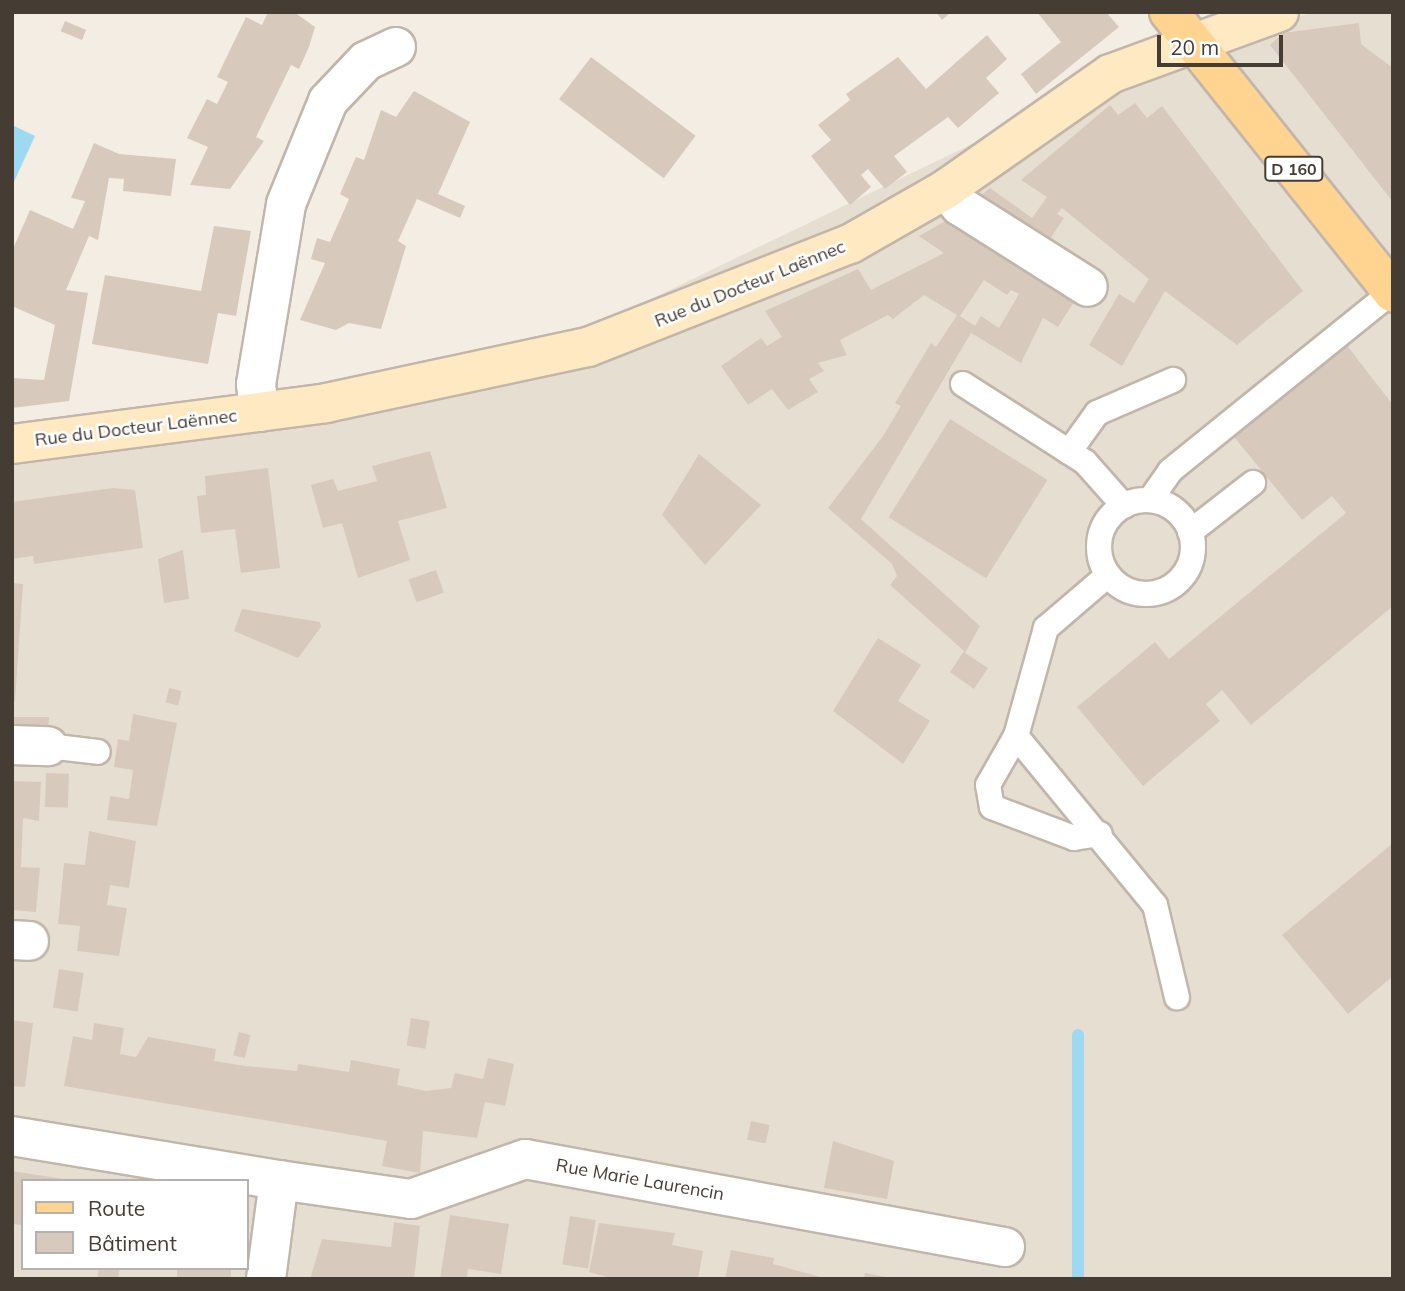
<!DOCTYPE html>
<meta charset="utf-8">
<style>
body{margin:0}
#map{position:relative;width:1405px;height:1291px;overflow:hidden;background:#f3ede4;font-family:Mulish,sans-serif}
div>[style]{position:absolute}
.residential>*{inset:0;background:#e7ded2}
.water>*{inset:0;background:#9ed9f2}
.stream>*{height:12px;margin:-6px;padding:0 6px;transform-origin:6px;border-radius:6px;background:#9ed9f2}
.building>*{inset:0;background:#d7cabc;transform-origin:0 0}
.roads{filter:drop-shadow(2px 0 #c1b6a9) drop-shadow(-2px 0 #c1b6a9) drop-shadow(0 2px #c1b6a9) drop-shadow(0 -2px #c1b6a9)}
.lane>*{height:24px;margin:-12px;padding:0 12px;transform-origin:12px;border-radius:12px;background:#fff}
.lane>.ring{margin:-12px;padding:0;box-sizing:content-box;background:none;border:24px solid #fff;border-radius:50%}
.street>*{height:38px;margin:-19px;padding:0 19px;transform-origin:19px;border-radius:19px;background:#fff}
.secondary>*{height:38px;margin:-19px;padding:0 19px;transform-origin:19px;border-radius:19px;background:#ffe9c2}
.primary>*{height:38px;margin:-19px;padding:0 19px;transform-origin:19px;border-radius:19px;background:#ffd491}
span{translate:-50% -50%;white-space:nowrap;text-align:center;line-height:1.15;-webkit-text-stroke:5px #fff;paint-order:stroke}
.shield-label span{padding:2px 5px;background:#fff;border:2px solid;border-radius:5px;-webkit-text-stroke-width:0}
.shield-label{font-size:16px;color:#453c34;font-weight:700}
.street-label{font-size:18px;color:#453c34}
.frame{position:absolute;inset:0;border:14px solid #453c34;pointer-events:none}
.legend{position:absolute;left:21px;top:1179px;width:228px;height:91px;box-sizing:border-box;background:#fff;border:2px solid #b5b1ae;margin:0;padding:9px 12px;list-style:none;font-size:21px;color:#453c34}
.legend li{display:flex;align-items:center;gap:14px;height:35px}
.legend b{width:35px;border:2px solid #b5b1ae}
.scale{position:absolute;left:1157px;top:35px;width:126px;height:32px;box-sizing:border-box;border:4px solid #453c34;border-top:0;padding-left:9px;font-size:21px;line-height:24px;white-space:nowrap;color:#453c34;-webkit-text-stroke:5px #fff;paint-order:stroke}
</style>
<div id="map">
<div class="residential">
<i style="clip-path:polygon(evenodd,1317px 12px,1393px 12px,1393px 1279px,12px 1279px,12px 442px,467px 388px,1183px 42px,1317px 12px,23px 1181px,247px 1181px,247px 1268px,23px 1268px,23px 1181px)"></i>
</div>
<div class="water">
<i style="clip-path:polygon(12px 125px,35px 136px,12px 186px)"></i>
</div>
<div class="stream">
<i style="left:1078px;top:1035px;width:244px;rotate:90deg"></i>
</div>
<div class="building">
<i style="clip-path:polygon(268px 12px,294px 12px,315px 27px,309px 47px,299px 69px,291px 65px,256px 137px,264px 141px,230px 189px,190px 185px,208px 147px,187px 138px,207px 99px,217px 104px,228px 82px,217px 77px,246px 17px,262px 25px)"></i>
<i style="clip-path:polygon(936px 12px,951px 12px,942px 20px)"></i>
<i style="clip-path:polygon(1037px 12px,1106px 12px,1119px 27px,1036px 94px,1021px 74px,1061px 42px)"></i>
<i style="left:65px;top:21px;width:23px;height:11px;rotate:23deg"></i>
<i style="clip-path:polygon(1359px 23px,1361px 44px,1393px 68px,1393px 202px,1270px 45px,1283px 33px)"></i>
<i style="clip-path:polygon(987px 35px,1007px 59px,986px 78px,999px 93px,958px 128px,948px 117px,894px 156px,907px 172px,885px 189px,868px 169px,861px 175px,871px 187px,850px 205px,811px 156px,831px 140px,818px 125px,850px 100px,846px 94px,898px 57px,926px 89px)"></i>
<i style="left:591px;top:57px;width:131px;height:53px;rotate:37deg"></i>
<i style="clip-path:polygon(414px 91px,470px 122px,438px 194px,465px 206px,460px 218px,417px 199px,398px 241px,406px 246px,381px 329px,349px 323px,336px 330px,300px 320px,325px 263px,311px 259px,317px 238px,330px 242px,349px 199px,340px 194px,356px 157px,364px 160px,381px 110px,396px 117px)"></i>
<i style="clip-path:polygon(1135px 103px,1147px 118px,1162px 106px,1303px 291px,1237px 345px,1165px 291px,1122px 366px,1089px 345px,1119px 294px,1134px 303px,1149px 279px,1062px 208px,1057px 214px,1064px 218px,1044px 248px,973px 202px,990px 188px,1032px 218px,1047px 197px,1021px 180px,1110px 105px,1118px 115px)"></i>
<i style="clip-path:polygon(94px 143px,119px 154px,176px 159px,171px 196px,123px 191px,124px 179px,109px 178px,98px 240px,89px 236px,66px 290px,88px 293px,69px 401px,12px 408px,12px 378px,44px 380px,55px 325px,12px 306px,12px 251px,30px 210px,73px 229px,85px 201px,71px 198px)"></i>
<i style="clip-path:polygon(evenodd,949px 219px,1079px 294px,1058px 327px,1043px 318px,1021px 363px,971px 333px,861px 519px,980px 626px,965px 653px,988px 668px,974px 689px,950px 672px,964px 651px,890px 585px,897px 576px,892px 564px,828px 508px,883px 436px,901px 406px,895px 403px,931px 343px,936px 347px,957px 315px,924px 295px,893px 319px,888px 315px,840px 340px,847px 355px,818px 363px,824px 371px,809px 379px,818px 392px,788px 410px,772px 389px,748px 405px,721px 366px,761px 338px,767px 346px,782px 337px,765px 311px,858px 269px,871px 290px,944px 253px,919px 236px,949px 219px,984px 280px,1007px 295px,1011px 290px,1019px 294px,999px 328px,981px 316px,975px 326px,960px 316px,984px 280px)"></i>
<i style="clip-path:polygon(214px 226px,251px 231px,236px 316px,218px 313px,208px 364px,92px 344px,105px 275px,201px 291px)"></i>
<i style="clip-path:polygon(1342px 339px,1393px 405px,1393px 606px,1251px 725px,1222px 690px,1206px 704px,1220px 721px,1143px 786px,1077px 707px,1155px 642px,1169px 659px,1346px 513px,1332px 496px,1302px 520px,1230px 432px)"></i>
<i style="left:950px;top:419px;width:115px;height:116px;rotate:32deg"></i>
<i style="clip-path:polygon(430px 451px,447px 508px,398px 521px,410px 560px,358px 578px,342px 523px,323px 528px,311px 485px,333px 479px,338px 491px,377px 481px,372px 466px)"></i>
<i style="clip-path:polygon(699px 454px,761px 505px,705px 565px,662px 515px)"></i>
<i style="clip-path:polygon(268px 468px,280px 568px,241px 573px,235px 529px,201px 533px,197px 496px,206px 495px,205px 476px)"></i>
<i style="clip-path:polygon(113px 488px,135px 490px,143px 548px,34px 564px,33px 556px,12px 559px,12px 502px)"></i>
<i style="clip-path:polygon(183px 550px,189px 599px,164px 603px,158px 559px)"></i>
<i style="left:436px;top:570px;width:24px;height:29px;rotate:71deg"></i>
<i style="clip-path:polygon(12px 583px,23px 584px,15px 701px,12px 701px)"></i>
<i style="clip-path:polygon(242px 609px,320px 622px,321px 627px,298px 658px,234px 631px)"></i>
<i style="clip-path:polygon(878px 638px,921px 665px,898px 701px,930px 721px,903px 764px,833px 711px)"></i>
<i style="left:169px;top:688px;width:13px;height:15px;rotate:13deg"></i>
<i style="clip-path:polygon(133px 714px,177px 723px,157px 826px,107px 820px,110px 796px,129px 799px,133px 770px,114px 767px,118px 739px,129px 741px)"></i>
<i style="clip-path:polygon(12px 717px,49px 717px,48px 736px,12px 731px)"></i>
<i style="left:46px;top:773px;width:23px;height:34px;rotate:2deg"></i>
<i style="clip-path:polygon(13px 781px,41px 782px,39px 821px,23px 818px,21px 867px,40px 868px,36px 912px,12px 910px)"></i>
<i style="clip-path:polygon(89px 831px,136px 841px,129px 888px,110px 885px,107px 905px,127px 908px,119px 956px,77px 951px,80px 926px,58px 924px,64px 863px,85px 865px)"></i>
<i style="clip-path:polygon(1393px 843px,1393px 976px,1348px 1014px,1282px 935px)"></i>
<i style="left:59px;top:969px;width:25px;height:39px;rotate:9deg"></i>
<i style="left:411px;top:1018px;width:19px;height:28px;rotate:9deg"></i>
<i style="clip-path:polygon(12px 1020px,33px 1023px,25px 1087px,12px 1086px)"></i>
<i style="clip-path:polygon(94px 1023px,124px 1028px,120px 1054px,136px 1057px,148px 1037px,216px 1049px,214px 1061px,245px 1066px,297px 1071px,298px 1064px,349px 1072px,351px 1060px,400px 1069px,397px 1085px,426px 1091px,451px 1088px,455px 1073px,483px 1079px,488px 1058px,514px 1064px,505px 1106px,485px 1102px,477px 1138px,423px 1131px,420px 1173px,382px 1166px,387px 1141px,64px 1086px,73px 1036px,92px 1040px)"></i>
<i style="left:239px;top:1032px;width:12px;height:24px;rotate:14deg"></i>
<i style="left:751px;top:1121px;width:19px;height:19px;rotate:12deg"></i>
<i style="clip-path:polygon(833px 1141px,894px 1161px,887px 1199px,824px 1188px)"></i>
<i style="clip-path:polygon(12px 1171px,64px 1179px,23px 1181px,23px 1225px,12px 1224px)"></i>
<i style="clip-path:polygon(450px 1215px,509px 1224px,501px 1274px,468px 1269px,467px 1279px,440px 1279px)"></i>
<i style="left:570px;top:1216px;width:26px;height:49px;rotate:9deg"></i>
<i style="clip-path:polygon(394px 1222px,420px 1226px,414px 1279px,310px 1279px,322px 1239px,391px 1247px)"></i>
<i style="clip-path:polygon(599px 1223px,675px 1233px,672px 1245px,703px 1251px,698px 1279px,614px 1279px,589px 1272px)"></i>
<i style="clip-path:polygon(731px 1250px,774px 1258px,773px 1264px,828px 1279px,725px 1279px)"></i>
<i style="clip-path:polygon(99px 1268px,120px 1268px,118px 1279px,97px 1279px)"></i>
<i style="left:177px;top:1268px;width:54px;height:11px"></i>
<i style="clip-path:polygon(865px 1273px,886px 1277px,886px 1279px,864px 1279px)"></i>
</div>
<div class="roads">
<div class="lane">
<i style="left:963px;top:384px;width:145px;rotate:32.6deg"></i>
<i style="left:1085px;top:462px;width:59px;rotate:48.4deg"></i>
<i style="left:1069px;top:452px;width:48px;rotate:-54.3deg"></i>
<i style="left:1097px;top:413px;width:83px;rotate:-23.5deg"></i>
<i class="ring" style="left:1099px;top:500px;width:70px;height:70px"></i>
<i style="left:1150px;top:500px;width:35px;rotate:-55deg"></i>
<i style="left:1170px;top:471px;width:285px;rotate:-38.9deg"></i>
<i style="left:1190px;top:532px;width:80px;rotate:-37.9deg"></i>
<i style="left:1108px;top:575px;width:82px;rotate:139.5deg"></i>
<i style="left:1046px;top:628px;width:112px;rotate:105.5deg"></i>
<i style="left:1016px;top:736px;width:219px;rotate:50.6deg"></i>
<i style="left:1155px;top:905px;width:95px;rotate:76.6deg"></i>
<i style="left:1016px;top:736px;width:56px;rotate:119.7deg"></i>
<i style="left:988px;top:785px;width:22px;rotate:80deg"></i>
<i style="left:992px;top:807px;width:88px;rotate:20.7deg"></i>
<i style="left:1074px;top:838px;width:26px;rotate:-9deg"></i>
<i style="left:48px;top:746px;width:50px;rotate:6.8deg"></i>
</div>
<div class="street">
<i style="left:946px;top:189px;width:22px;rotate:51deg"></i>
<i style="left:960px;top:206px;width:151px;rotate:32.3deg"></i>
<i style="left:259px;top:412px;width:28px;rotate:-96deg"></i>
<i style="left:256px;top:384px;width:182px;rotate:-80.5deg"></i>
<i style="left:286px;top:204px;width:111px;rotate:-67.8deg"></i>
<i style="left:328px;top:101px;width:55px;rotate:-46.5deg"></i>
<i style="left:366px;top:61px;width:33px;rotate:-25deg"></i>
<i style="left:12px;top:745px;width:36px;rotate:2deg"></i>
<i style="left:12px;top:940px;width:17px;rotate:3deg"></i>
<i style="left:12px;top:1136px;width:271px;rotate:9.4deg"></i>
<i style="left:279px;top:1180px;width:100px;rotate:97.5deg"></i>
<i style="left:279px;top:1180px;width:133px;rotate:8.2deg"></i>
<i style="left:411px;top:1199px;width:121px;rotate:-19.3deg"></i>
<i style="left:525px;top:1159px;width:488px;rotate:10.4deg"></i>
</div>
<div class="secondary">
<i style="left:12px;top:444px;width:317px;rotate:-7.4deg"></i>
<i style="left:326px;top:403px;width:268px;rotate:-12.1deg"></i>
<i style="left:588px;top:347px;width:282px;rotate:-21.5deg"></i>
<i style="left:850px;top:244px;width:111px;rotate:-29.8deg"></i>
<i style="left:946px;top:189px;width:200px;rotate:-35deg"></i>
<i style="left:1110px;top:74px;width:180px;rotate:-20.1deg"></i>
</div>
<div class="primary">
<i style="left:1169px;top:12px;width:359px;rotate:51.4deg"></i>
</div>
</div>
<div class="shield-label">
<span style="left:1294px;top:169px">D 160</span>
</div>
<div class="street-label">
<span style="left:750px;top:284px;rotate:-22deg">Rue du Docteur Laënnec</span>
<span style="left:136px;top:428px;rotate:-7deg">Rue du Docteur Laënnec</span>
<span style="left:640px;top:1180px;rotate:10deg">Rue Marie Laurencin</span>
</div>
<div class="frame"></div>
<ul class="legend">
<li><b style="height:9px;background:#ffd491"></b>Route</li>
<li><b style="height:19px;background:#d7cabc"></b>Bâtiment</li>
</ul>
<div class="scale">20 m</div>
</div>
